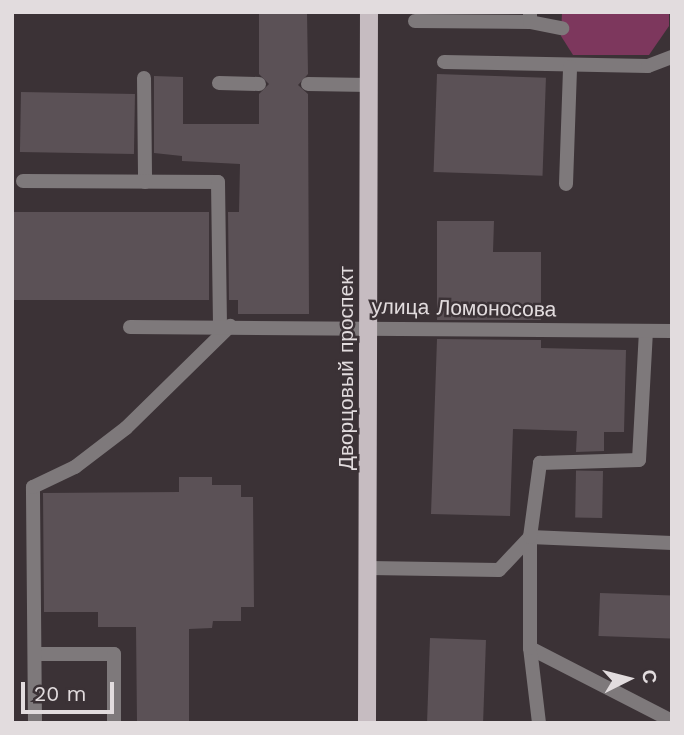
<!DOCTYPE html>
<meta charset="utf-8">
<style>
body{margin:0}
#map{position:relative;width:684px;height:735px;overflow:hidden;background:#3b3236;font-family:"Work Sans",sans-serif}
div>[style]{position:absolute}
.green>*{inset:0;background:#7d375d}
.building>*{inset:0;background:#5b5156;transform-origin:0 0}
.lane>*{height:14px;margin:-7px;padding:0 7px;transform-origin:7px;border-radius:7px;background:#7e797b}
.street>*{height:14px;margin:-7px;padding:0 7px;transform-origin:7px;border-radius:7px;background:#7e797b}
.primary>*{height:18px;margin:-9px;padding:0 9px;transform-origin:9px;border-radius:9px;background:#c6bcc1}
span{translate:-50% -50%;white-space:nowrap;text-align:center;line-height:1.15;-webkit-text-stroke:5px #3b3236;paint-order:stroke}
.street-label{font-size:21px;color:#e2dcde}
.frame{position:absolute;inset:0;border:14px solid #e2dcde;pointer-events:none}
.north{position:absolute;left:593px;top:644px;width:70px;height:70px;-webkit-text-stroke:5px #3b3236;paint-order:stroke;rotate:84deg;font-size:19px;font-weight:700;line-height:28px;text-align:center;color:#e2dcde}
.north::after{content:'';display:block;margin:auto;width:24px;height:32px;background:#e2dcde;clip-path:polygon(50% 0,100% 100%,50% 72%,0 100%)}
.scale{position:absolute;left:21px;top:682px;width:93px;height:32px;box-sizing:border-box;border:4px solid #e2dcde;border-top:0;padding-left:9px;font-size:21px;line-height:24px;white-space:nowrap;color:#e2dcde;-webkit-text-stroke:5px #3b3236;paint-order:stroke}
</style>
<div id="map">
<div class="green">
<i style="clip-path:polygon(562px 12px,669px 12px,669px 26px,649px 55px,573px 55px,561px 36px)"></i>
</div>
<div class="building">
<i style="clip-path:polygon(259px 12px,307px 12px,308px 74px,298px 85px,308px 94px,309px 314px,238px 314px,238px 300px,229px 300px,228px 212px,239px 212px,240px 164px,182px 161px,182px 156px,154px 153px,154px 76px,183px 77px,183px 124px,259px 124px,259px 94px,269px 84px,259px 74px)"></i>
<i style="left:437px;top:74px;width:109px;height:98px;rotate:2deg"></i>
<i style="left:21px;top:92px;width:114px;height:60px;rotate:1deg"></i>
<i style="left:12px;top:212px;width:197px;height:88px"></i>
<i style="clip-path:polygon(437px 221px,494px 221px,493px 252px,541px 252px,541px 320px,437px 320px)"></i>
<i style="clip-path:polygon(437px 339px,541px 340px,541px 348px,626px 350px,624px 432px,604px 432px,604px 451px,576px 452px,577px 431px,513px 429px,510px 516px,431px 514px)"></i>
<i style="left:603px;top:471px;width:47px;height:27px;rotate:91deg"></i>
<i style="clip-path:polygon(179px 477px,212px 477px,212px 485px,241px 485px,241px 497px,253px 497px,254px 607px,241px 607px,241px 621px,213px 621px,212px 628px,189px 629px,189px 723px,137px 723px,136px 627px,98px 627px,98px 612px,44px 612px,43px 493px,179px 492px)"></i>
<i style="left:600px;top:593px;width:72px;height:43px;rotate:2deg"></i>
<i style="left:430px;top:638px;width:56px;height:85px;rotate:2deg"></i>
</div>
<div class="lane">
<i style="left:415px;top:21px;width:115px;rotate:0.5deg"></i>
<i style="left:530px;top:22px;width:10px;rotate:-90deg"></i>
<i style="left:530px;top:22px;width:33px;rotate:11deg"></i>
<i style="left:444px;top:62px;width:204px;rotate:1.1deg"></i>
<i style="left:648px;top:66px;width:26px;rotate:-21deg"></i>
<i style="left:144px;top:78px;width:104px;rotate:89.4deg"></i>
<i style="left:219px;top:83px;width:40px;rotate:1.4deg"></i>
<i style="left:308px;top:84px;width:61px;rotate:0.9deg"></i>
<i style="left:23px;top:181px;width:195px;rotate:0.3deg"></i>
<i style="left:218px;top:182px;width:144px;rotate:89.2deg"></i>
<i style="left:566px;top:184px;width:117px;rotate:-88deg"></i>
<i style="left:369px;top:568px;width:130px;rotate:0.9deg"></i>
<i style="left:499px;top:570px;width:45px;rotate:-46.8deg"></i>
<i style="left:530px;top:537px;width:142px;rotate:2.4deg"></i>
<i style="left:530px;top:648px;width:160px;rotate:27.2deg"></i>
<i style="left:35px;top:654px;width:79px"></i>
<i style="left:114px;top:654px;width:69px;rotate:90deg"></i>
<i style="left:35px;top:723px;width:236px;rotate:-90.5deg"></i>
<i style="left:33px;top:487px;width:47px;rotate:-25.5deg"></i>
<i style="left:75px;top:467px;width:64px;rotate:-37.4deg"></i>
<i style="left:126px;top:428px;width:146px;rotate:-44.4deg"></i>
<i style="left:539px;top:723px;width:76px;rotate:-96.8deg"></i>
<i style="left:530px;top:648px;width:111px;rotate:-90deg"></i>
<i style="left:530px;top:537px;width:75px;rotate:-82.3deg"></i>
<i style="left:540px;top:463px;width:99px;rotate:-1.7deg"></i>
<i style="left:639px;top:460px;width:129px;rotate:-86.9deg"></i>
</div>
<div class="street">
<i style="left:130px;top:327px;width:542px;rotate:0.42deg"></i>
</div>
<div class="primary">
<i style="left:367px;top:723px;width:711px;rotate:-89.84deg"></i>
</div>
<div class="street-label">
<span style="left:464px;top:308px;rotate:1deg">улица Ломоносова</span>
<span style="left:346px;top:368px;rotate:-90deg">Дворцовый проспект</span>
</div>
<div class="frame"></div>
<div class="north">С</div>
<div class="scale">20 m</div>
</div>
